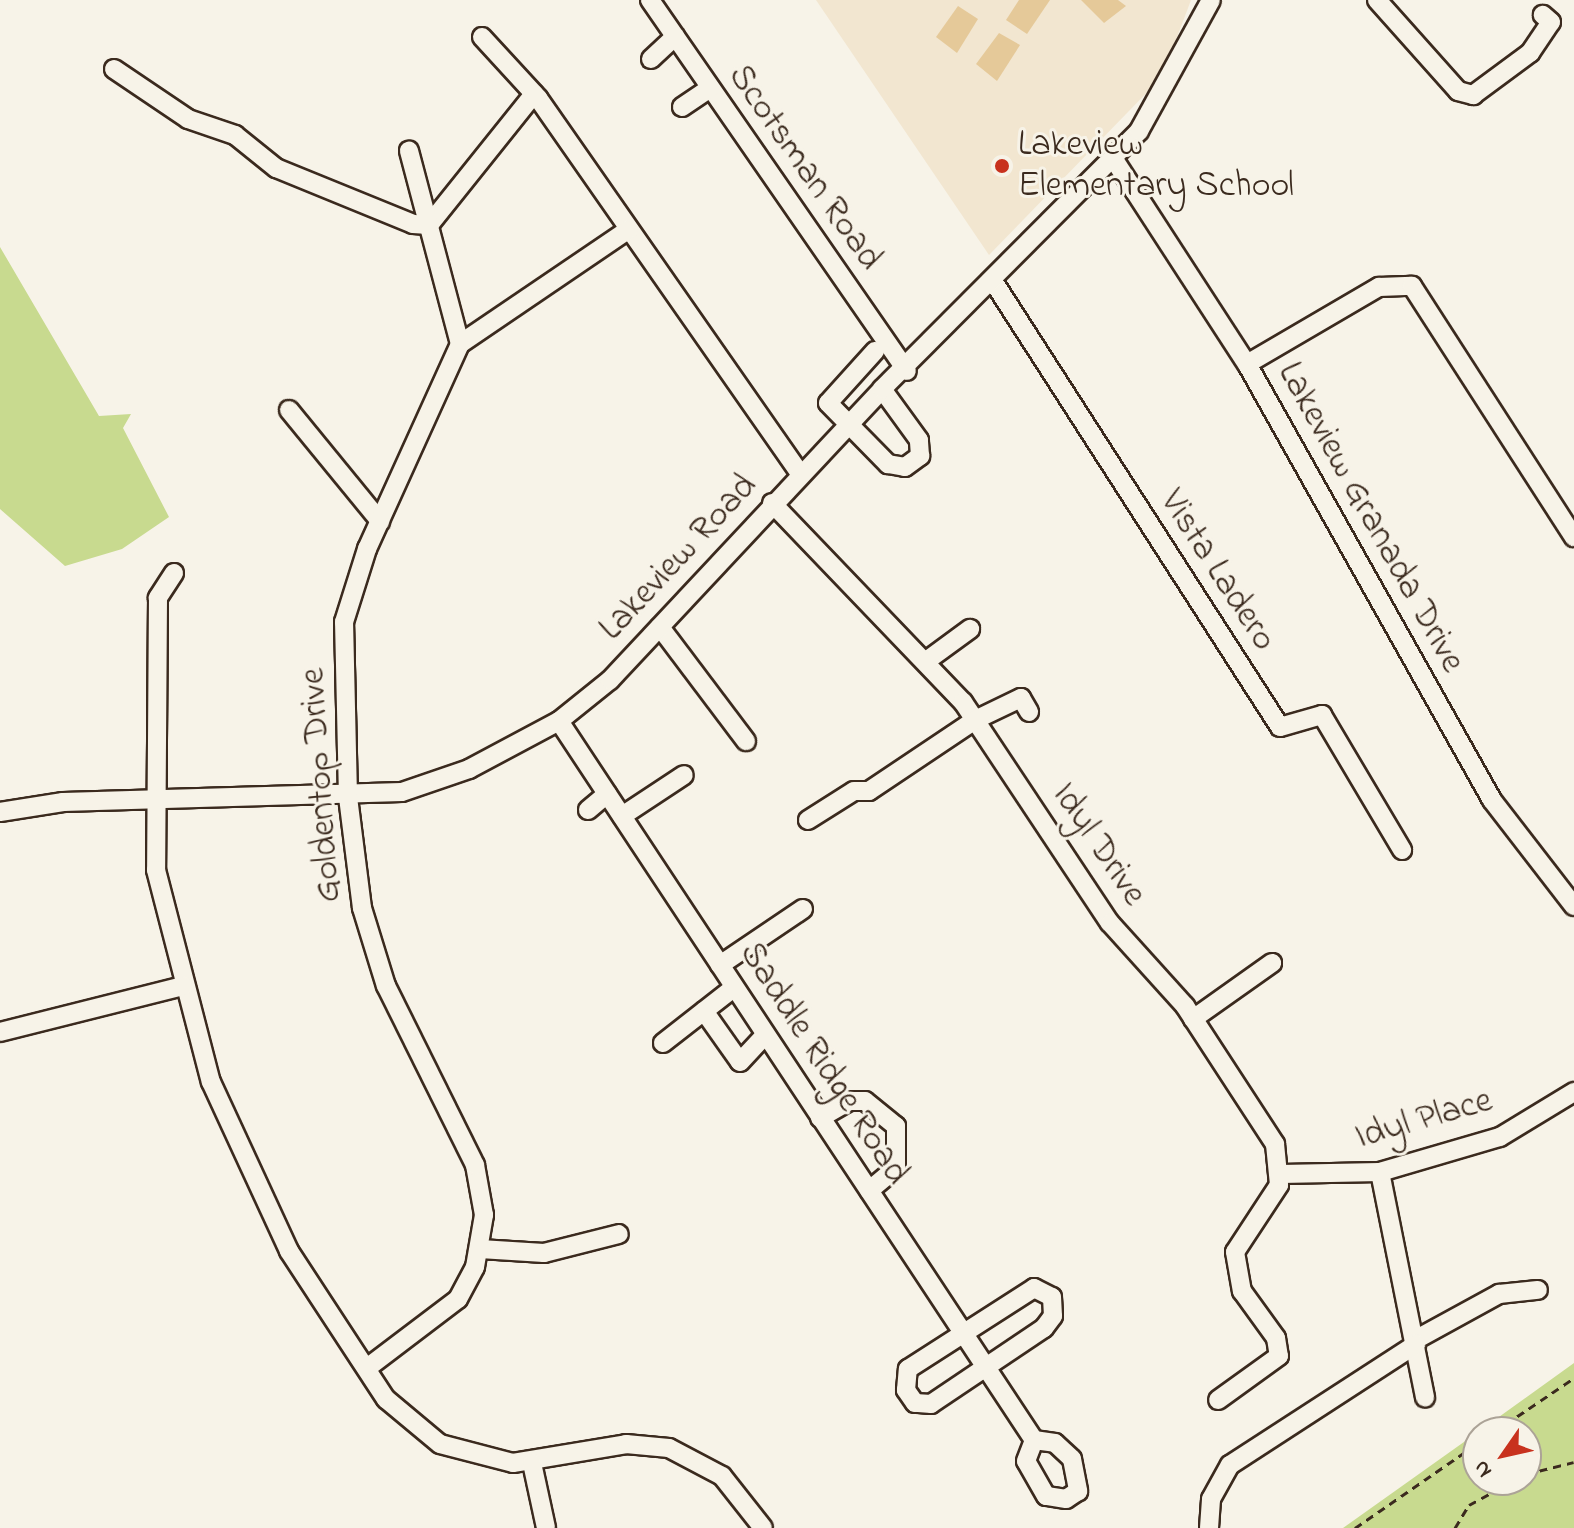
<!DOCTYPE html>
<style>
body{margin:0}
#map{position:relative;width:1574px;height:1528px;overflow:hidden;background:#f7f3e8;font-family:"Indie Flower",sans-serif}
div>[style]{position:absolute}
.built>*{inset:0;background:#f2e6d0}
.green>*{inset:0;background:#c8da8f}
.building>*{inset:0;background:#e5c999}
.path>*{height:3px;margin-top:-1.5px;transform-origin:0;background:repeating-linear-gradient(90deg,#3b2a1e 0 8px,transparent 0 14px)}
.roads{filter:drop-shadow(2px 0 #3b2a1e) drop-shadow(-2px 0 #3b2a1e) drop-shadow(0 2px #3b2a1e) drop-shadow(0 -2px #3b2a1e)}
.minor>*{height:18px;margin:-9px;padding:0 9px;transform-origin:9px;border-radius:9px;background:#f7f3e8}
.dots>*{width:22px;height:22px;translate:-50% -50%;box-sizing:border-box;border:4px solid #f7f3e8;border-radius:50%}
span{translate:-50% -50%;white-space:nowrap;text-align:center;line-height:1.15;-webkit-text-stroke:6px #f7f3e8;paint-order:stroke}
.poi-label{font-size:36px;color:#3b2a1e}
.left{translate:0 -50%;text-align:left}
.street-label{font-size:36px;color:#3b2a1e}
.north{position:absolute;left:1462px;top:1416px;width:80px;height:80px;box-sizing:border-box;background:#f7f3e8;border:2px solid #aca397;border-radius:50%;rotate:236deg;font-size:22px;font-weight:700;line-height:32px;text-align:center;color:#3b2a1e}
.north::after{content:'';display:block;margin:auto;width:28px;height:36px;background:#c8321e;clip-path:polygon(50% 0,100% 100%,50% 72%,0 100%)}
</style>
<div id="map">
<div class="built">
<i style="clip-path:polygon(816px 0,1191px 0,1162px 77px,989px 255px)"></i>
</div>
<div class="green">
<i style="clip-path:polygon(0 247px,99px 416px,131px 414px,123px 428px,169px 517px,122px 549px,65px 566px,0 509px)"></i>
<i style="clip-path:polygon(1574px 1363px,1574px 1528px,1343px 1528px,1478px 1432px,1478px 1480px,1526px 1480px,1526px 1432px,1478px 1432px)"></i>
</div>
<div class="building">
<i style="clip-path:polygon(1019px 0,1050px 0,1027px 34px,1006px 20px)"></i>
<i style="clip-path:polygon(1081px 0,1118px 0,1126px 6px,1104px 23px)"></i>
<i style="clip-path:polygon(958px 6px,978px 19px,957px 53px,936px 37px)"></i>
<i style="clip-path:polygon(999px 33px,1020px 45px,997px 81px,976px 64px)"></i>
</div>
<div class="path">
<i style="left:1494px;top:1432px;width:97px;rotate:-34deg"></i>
<i style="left:1526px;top:1474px;width:49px;rotate:-14deg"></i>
<i style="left:1355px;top:1528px;width:150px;rotate:-34.6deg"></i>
<i style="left:1455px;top:1528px;width:27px;rotate:-59deg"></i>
<i style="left:1469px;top:1505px;width:52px;rotate:-28.5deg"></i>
</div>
<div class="roads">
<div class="minor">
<i style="left:650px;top:0;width:451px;rotate:55.3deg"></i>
<i style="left:1377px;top:0;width:122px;rotate:48.3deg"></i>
<i style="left:1458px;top:91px;width:16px;rotate:15deg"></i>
<i style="left:1473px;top:95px;width:71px;rotate:-36.4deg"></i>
<i style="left:1530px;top:53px;width:37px;rotate:-56deg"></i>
<i style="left:1551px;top:22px;width:11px;rotate:-139deg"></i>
<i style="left:482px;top:37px;width:83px;rotate:47.4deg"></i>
<i style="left:538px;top:98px;width:458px;rotate:55.1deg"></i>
<i style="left:651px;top:59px;width:33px;rotate:-43deg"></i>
<i style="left:114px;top:69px;width:89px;rotate:34deg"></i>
<i style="left:188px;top:119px;width:50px;rotate:18.8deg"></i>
<i style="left:235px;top:135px;width:53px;rotate:38.8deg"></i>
<i style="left:276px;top:168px;width:148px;rotate:22.2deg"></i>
<i style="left:413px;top:224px;width:16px;rotate:4deg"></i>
<i style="left:429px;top:225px;width:168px;rotate:-51.3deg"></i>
<i style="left:682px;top:107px;width:34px;rotate:-34deg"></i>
<i style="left:1113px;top:158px;width:246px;rotate:57deg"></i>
<i style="left:1247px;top:364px;width:500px;rotate:60.67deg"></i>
<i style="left:1492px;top:800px;width:134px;rotate:52.3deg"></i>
<i style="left:993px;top:281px;width:530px;rotate:57.24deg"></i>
<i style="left:1280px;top:727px;width:44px;rotate:-15.9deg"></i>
<i style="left:1322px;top:715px;width:157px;rotate:59.3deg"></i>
<i style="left:460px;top:344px;width:203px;rotate:-34.2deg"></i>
<i style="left:875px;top:351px;width:70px;rotate:132.1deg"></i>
<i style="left:828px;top:403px;width:86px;rotate:45.5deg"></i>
<i style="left:888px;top:464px;width:17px;rotate:10deg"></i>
<i style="left:905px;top:467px;width:19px;rotate:-36deg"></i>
<i style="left:920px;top:456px;width:16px;rotate:-94deg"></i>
<i style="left:919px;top:440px;width:63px;rotate:-126deg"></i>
<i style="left:1247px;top:364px;width:153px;rotate:-30.3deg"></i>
<i style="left:1379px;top:287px;width:33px;rotate:-2deg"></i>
<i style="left:1412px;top:286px;width:299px;rotate:57.2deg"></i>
<i style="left:289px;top:410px;width:144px;rotate:50.7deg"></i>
<i style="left:772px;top:503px;width:276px;rotate:46.2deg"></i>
<i style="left:963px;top:702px;width:265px;rotate:56.4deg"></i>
<i style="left:1110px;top:923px;width:112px;rotate:47.9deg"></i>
<i style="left:1185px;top:1006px;width:165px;rotate:56.9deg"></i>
<i style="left:1275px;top:1144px;width:41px;rotate:84.4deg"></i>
<i style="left:1279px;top:1185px;width:80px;rotate:123.3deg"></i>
<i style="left:1235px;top:1252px;width:40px;rotate:80deg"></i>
<i style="left:1242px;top:1291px;width:58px;rotate:54.1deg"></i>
<i style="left:1276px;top:1338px;width:18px;rotate:81deg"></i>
<i style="left:1279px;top:1356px;width:75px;rotate:144.2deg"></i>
<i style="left:174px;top:573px;width:30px;rotate:123deg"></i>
<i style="left:158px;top:598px;width:272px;rotate:90.4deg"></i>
<i style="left:156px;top:870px;width:219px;rotate:75.5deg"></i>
<i style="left:211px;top:1082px;width:186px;rotate:65.2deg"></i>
<i style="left:289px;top:1251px;width:177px;rotate:56.8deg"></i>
<i style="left:386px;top:1399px;width:70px;rotate:39.8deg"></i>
<i style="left:440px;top:1444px;width:75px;rotate:14.6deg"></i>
<i style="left:513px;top:1463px;width:115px;rotate:-9.5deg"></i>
<i style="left:626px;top:1444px;width:43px;rotate:5.3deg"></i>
<i style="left:669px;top:1448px;width:60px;rotate:27.8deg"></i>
<i style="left:722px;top:1476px;width:66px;rotate:51.7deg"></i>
<i style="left:660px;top:627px;width:143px;rotate:53deg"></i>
<i style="left:929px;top:659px;width:51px;rotate:-36.2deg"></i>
<i style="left:559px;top:721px;width:862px;rotate:56.55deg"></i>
<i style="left:588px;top:810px;width:25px;rotate:-40deg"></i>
<i style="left:0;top:812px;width:64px;rotate:-9deg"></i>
<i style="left:63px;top:802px;width:339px;rotate:-1.7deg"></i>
<i style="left:402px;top:792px;width:71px;rotate:-18.9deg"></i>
<i style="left:469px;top:769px;width:102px;rotate:-28.1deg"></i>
<i style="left:559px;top:721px;width:65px;rotate:-38.8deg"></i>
<i style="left:610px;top:680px;width:398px;rotate:-46.9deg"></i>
<i style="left:882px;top:389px;width:364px;rotate:-45.1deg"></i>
<i style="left:1139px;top:131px;width:149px;rotate:-61.2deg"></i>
<i style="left:622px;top:816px;width:74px;rotate:-33.5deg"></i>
<i style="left:808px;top:820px;width:54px;rotate:-32.2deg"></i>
<i style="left:854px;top:791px;width:15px"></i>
<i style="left:869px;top:791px;width:128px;rotate:-33.8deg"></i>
<i style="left:975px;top:720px;width:51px;rotate:-25.6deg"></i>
<i style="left:1021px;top:698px;width:16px;rotate:60deg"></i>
<i style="left:720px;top:965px;width:100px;rotate:-34deg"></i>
<i style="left:704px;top:1011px;width:62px;rotate:54.8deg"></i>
<i style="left:740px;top:1062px;width:35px;rotate:-47deg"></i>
<i style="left:1193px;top:1019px;width:97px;rotate:-35.3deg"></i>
<i style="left:0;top:1032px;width:189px;rotate:-14.1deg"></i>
<i style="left:663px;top:1043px;width:88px;rotate:-38deg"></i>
<i style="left:820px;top:1118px;width:34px;rotate:-30deg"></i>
<i style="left:850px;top:1101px;width:15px"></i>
<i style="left:865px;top:1101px;width:40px;rotate:39deg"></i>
<i style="left:896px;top:1126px;width:42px;rotate:90deg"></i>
<i style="left:896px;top:1168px;width:35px;rotate:140deg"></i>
<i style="left:1380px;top:1172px;width:230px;rotate:78.7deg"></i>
<i style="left:1281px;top:1174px;width:99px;rotate:-1.2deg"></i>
<i style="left:1380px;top:1172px;width:125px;rotate:-16.3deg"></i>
<i style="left:1500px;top:1137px;width:87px;rotate:-31.3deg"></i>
<i style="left:480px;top:1249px;width:64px;rotate:3.6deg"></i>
<i style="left:544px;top:1253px;width:77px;rotate:-14.2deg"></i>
<i style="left:1034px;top:1288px;width:20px;rotate:27deg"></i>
<i style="left:1052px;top:1297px;width:19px;rotate:87deg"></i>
<i style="left:1053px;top:1316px;width:15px;rotate:127deg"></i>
<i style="left:1044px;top:1328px;width:136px;rotate:146.1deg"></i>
<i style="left:931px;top:1404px;width:16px;rotate:-176deg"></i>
<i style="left:915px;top:1403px;width:16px;rotate:-125deg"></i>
<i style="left:906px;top:1390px;width:21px;rotate:-85deg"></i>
<i style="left:908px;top:1369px;width:150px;rotate:-32.7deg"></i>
<i style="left:1415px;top:1340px;width:96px;rotate:-28.7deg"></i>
<i style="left:1499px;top:1294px;width:39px;rotate:-6deg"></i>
<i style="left:367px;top:1368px;width:114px;rotate:-37.2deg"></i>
<i style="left:458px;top:1299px;width:36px;rotate:-62deg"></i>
<i style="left:475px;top:1267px;width:53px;rotate:-80.2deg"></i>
<i style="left:484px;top:1215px;width:51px;rotate:-100.2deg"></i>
<i style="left:475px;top:1165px;width:200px;rotate:-116.4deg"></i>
<i style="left:386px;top:986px;width:82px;rotate:-107.1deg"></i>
<i style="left:362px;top:908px;width:112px;rotate:-97.2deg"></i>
<i style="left:348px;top:797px;width:175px;rotate:-91.3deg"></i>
<i style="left:344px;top:622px;width:77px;rotate:-72.5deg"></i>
<i style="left:367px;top:549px;width:225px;rotate:-65.6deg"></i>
<i style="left:460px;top:344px;width:200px;rotate:-104.8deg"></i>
<i style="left:1034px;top:1440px;width:21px;rotate:8deg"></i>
<i style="left:1055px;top:1443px;width:23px;rotate:43deg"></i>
<i style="left:1072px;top:1459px;width:33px;rotate:79deg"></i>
<i style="left:1078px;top:1491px;width:14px;rotate:146deg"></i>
<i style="left:1066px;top:1499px;width:20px;rotate:-171deg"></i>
<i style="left:1046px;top:1496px;width:40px;rotate:-119.7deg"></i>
<i style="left:1026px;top:1461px;width:22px;rotate:-69deg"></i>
<i style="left:532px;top:1463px;width:66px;rotate:77.8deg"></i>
<i style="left:1209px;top:1528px;width:29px;rotate:-86deg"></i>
<i style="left:1211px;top:1499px;width:39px;rotate:-61deg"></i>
<i style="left:1230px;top:1465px;width:222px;rotate:-33deg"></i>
</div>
</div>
<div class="dots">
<i style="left:1002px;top:166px;background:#c8321e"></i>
</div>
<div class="poi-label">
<span class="left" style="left:1018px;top:166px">Lakeview<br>Elementary School</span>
</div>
<div class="street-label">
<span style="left:804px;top:168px;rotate:55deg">Scotsman Road</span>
<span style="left:1370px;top:518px;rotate:61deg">Lakeview Granada Drive</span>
<span style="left:679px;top:558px;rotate:-47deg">Lakeview Road</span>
<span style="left:1217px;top:571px;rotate:57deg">Vista Ladero</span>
<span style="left:322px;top:785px;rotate:-94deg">Goldentop Drive</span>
<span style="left:1098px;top:845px;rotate:56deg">Idyl Drive</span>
<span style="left:823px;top:1064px;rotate:57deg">Saddle Ridge Road</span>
<span style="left:1424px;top:1120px;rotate:-16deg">Idyl Place</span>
</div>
<div class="north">N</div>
</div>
